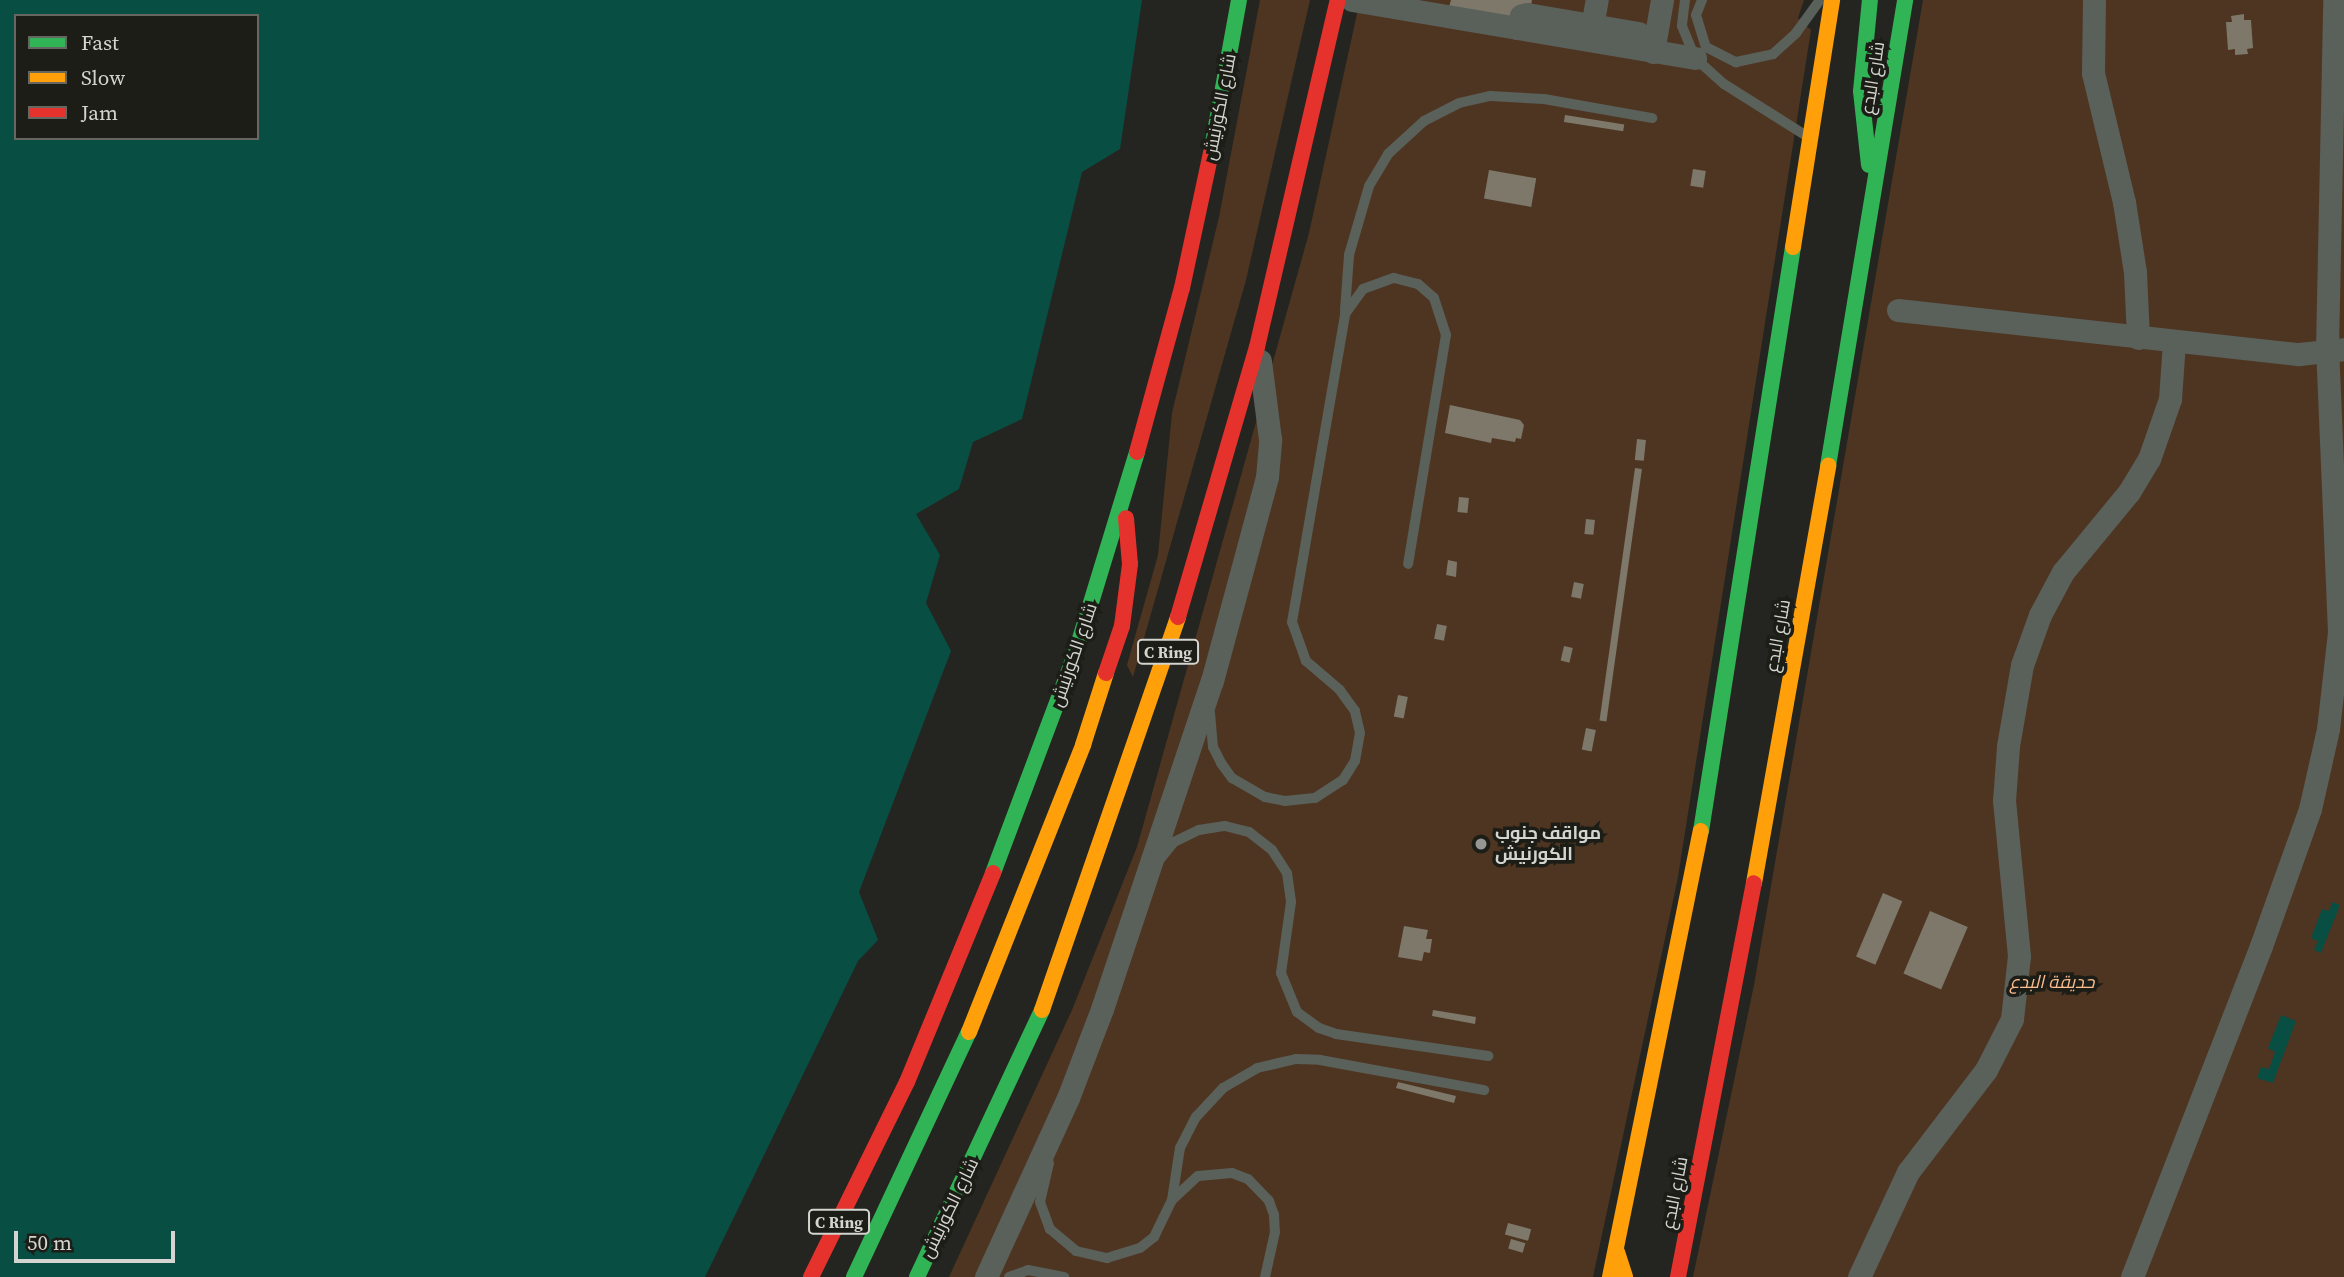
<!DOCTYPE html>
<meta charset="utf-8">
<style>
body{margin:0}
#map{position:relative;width:2344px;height:1277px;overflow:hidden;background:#242521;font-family:"Source Serif 4",Cairo,serif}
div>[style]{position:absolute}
.green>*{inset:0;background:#4e3521}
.water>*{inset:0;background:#094e42}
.building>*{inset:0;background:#7d786a;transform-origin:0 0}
.lane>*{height:10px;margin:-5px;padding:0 5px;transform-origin:5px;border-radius:5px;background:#5a605a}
.street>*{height:23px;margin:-11.5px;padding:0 11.5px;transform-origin:11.5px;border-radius:11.5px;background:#5a605a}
.fast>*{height:16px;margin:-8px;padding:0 8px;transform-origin:8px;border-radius:8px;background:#30b455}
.slow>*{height:16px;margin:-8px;padding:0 8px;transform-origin:8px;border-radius:8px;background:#ff9f0a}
.jam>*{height:16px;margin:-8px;padding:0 8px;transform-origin:8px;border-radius:8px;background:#e5322d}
.dots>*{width:19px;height:19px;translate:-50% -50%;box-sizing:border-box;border:4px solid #1c1d16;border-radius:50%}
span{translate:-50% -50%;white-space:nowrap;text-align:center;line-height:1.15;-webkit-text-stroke:7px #1c1d16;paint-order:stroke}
.shield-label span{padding:2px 5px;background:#1c1d16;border:2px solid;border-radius:5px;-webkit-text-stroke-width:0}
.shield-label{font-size:16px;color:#d4d5d0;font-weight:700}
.street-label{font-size:18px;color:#d4d5d0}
.poi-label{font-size:18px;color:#d4d5d0;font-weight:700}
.left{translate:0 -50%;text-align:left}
.park-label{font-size:18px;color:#fcbd8f;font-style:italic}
.legend{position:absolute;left:14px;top:14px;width:245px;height:126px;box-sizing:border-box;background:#1c1d16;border:2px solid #666760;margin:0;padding:9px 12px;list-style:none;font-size:21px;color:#d4d5d0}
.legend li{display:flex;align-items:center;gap:14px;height:35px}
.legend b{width:35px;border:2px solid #666760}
.scale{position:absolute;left:14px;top:1231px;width:161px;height:32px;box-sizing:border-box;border:4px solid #d4d5d0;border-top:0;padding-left:9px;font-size:21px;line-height:24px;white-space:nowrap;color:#d4d5d0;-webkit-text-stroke:5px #1c1d16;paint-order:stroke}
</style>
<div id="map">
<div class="green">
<i style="clip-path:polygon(1260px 0,1310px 0,1246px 280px,1133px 677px,1127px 665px,1158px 555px,1172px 413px,1219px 217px)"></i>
<i style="clip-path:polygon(1360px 0,1804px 0,1798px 18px,1811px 30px,1678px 877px,1593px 1277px,949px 1277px,1072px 1010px,1137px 847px,1309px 233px)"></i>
<i style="clip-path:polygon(1923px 0,2344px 0,2344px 1277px,1693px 1277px,1754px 985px)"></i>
</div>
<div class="water">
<i style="clip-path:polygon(evenodd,0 0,1142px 0,1120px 149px,1082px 172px,1022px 419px,973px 442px,959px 489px,916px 514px,940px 555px,926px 603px,951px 651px,859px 892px,878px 940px,858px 961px,705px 1277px,0 1277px,0 0,16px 16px,257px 16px,257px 138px,16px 138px,16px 16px)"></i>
<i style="clip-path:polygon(2332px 902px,2340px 905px,2321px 953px,2314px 950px,2318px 941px,2311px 938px,2322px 909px,2329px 911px)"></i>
<i style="clip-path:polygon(2281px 1015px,2296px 1021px,2273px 1083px,2257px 1078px,2261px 1067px,2269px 1069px,2275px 1052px,2268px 1048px)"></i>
</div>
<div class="building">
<i style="clip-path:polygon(1451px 0,1532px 0,1530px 10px,1514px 18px,1449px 7px)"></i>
<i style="clip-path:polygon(2244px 14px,2244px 20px,2251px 20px,2253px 48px,2247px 49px,2248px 54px,2235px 55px,2235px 49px,2228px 50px,2226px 22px,2232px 22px,2231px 16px)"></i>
<i style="left:1565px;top:115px;width:60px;height:7px;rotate:9deg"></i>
<i style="left:1693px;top:169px;width:13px;height:17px;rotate:9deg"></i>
<i style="left:1489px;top:170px;width:48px;height:29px;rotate:10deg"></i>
<i style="clip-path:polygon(1450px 405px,1520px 420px,1524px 425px,1521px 439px,1516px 438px,1515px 442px,1492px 438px,1491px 443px,1445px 433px)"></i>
<i style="left:1637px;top:439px;width:9px;height:21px;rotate:6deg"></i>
<i style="left:1635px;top:468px;width:7px;height:255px;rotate:8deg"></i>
<i style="left:1459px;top:497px;width:10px;height:15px;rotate:6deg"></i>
<i style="left:1586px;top:519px;width:9px;height:15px;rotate:6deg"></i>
<i style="clip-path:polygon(1448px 560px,1457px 562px,1456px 577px,1446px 575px)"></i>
<i style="left:1574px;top:582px;width:10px;height:15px;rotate:11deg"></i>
<i style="left:1437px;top:624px;width:10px;height:15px;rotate:11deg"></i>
<i style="left:1564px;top:646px;width:9px;height:15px;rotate:13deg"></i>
<i style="left:1398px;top:695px;width:10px;height:22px;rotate:11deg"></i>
<i style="left:1586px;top:728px;width:10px;height:22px;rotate:11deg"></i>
<i style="left:1883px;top:893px;width:21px;height:69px;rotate:23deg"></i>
<i style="left:1930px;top:911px;width:41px;height:68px;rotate:23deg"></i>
<i style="clip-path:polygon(1404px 926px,1428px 930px,1426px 939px,1432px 939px,1430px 953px,1424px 952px,1422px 961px,1398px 957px)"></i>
<i style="clip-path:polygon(1433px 1010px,1476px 1017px,1475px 1024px,1432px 1016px)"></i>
<i style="clip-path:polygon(1398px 1082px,1456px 1096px,1454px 1103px,1396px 1088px)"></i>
<i style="left:1508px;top:1223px;width:24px;height:12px;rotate:15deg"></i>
<i style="left:1511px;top:1239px;width:15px;height:10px;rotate:16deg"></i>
</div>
<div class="lane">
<i style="left:1685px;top:0;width:26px;rotate:97deg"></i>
<i style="left:1682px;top:26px;width:35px;rotate:68deg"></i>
<i style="left:1695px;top:58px;width:39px;rotate:42deg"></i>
<i style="left:1724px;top:84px;width:99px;rotate:32.2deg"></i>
<i style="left:1702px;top:0;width:16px;rotate:112deg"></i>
<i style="left:1696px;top:15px;width:34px;rotate:73deg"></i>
<i style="left:1706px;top:47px;width:34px;rotate:27deg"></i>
<i style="left:1736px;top:62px;width:38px;rotate:-12deg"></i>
<i style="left:1773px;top:54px;width:31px;rotate:-42deg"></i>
<i style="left:1796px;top:33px;width:41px;rotate:-54deg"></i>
<i style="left:1345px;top:310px;width:55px;rotate:-85.8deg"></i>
<i style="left:1349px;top:255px;width:72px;rotate:-73.8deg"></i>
<i style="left:1369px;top:186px;width:37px;rotate:-59deg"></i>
<i style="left:1388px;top:154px;width:49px;rotate:-42.5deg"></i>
<i style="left:1424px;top:121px;width:39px;rotate:-27deg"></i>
<i style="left:1459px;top:103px;width:32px;rotate:-13deg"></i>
<i style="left:1490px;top:96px;width:54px;rotate:3.2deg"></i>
<i style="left:1544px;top:99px;width:110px;rotate:10deg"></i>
<i style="left:1210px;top:713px;width:34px;rotate:85deg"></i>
<i style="left:1213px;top:747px;width:18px;rotate:63deg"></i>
<i style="left:1221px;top:763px;width:19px;rotate:54deg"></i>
<i style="left:1232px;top:778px;width:38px;rotate:30deg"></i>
<i style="left:1265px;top:797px;width:20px;rotate:11deg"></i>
<i style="left:1285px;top:801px;width:30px;rotate:-6deg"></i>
<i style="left:1315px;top:798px;width:33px;rotate:-33deg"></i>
<i style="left:1343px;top:780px;width:22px;rotate:-58deg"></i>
<i style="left:1355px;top:761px;width:28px;rotate:-80deg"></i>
<i style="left:1360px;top:733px;width:23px;rotate:-103deg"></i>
<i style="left:1355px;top:711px;width:26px;rotate:-126deg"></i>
<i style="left:1340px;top:690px;width:45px;rotate:-139.5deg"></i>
<i style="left:1306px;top:661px;width:41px;rotate:-109.7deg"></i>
<i style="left:1292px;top:622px;width:313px;rotate:-80.2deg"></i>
<i style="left:1345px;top:314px;width:31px;rotate:-54deg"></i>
<i style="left:1363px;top:289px;width:33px;rotate:-20deg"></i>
<i style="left:1394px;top:278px;width:25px;rotate:14deg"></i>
<i style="left:1418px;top:284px;width:21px;rotate:41deg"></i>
<i style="left:1434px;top:298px;width:39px;rotate:72deg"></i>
<i style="left:1446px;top:335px;width:232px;rotate:99.4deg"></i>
<i style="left:1161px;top:858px;width:21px;rotate:-51deg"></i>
<i style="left:1174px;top:842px;width:28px;rotate:-26deg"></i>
<i style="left:1199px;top:830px;width:26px;rotate:-9deg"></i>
<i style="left:1225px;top:826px;width:25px;rotate:14deg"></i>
<i style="left:1249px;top:832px;width:29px;rotate:38deg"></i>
<i style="left:1272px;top:850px;width:27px;rotate:57deg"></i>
<i style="left:1287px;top:873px;width:29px;rotate:82deg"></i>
<i style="left:1291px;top:902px;width:72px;rotate:98deg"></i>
<i style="left:1281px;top:973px;width:42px;rotate:67.7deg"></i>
<i style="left:1297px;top:1012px;width:27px;rotate:36deg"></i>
<i style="left:1319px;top:1028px;width:18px;rotate:19deg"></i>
<i style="left:1336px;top:1034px;width:154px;rotate:8.2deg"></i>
<i style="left:1049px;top:1163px;width:40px;rotate:103deg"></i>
<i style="left:1040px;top:1202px;width:29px;rotate:70deg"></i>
<i style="left:1050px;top:1229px;width:34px;rotate:40deg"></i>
<i style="left:1076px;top:1251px;width:32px;rotate:13deg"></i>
<i style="left:1107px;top:1258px;width:34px;rotate:-17deg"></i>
<i style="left:1140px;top:1248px;width:18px;rotate:-38deg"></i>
<i style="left:1154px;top:1237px;width:41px;rotate:-64.1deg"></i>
<i style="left:1172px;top:1200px;width:35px;rotate:-43deg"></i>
<i style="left:1198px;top:1176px;width:34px;rotate:-5deg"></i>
<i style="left:1232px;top:1173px;width:17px;rotate:21deg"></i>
<i style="left:1248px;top:1179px;width:30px;rotate:46deg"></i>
<i style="left:1269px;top:1201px;width:15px;rotate:70deg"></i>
<i style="left:1274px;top:1215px;width:17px;rotate:87deg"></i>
<i style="left:1275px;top:1232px;width:46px;rotate:102.5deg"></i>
<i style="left:1172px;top:1200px;width:53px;rotate:-81.3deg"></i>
<i style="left:1180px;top:1148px;width:35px;rotate:-63deg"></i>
<i style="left:1196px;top:1117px;width:40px;rotate:-47deg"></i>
<i style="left:1223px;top:1088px;width:39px;rotate:-30deg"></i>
<i style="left:1257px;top:1068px;width:40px;rotate:-13deg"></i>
<i style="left:1296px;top:1059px;width:24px;rotate:2deg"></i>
<i style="left:1320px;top:1060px;width:167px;rotate:10.4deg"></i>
<i style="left:1009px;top:1277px;width:20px;rotate:-20deg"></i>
<i style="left:1028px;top:1270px;width:37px;rotate:11deg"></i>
</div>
<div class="street">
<i style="left:1352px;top:0;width:348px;rotate:9.6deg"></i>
<i style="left:2094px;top:0;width:73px;rotate:90.8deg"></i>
<i style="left:2093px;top:73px;width:133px;rotate:76.5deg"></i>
<i style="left:2124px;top:202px;width:71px;rotate:81.1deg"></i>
<i style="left:2135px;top:272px;width:66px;rotate:87.4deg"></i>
<i style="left:1517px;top:28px;width:13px;rotate:-72deg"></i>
<i style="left:1521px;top:16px;width:6px;rotate:-18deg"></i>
<i style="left:1527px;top:14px;width:113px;rotate:9.7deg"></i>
<i style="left:1590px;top:38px;width:39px;rotate:-80deg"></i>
<i style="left:1653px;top:52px;width:53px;rotate:-80.2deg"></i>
<i style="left:1898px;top:310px;width:403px;rotate:6.3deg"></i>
<i style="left:2299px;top:354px;width:45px;rotate:-6.3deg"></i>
<i style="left:986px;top:1277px;width:197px;rotate:-65.4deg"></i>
<i style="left:1068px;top:1098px;width:95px;rotate:-69.1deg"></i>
<i style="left:1102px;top:1009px;width:346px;rotate:-71.5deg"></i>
<i style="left:1212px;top:681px;width:211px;rotate:-74.9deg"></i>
<i style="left:1267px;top:477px;width:38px;rotate:-85deg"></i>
<i style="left:1270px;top:439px;width:79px;rotate:-97.3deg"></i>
<i style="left:1859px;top:1277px;width:116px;rotate:-65deg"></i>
<i style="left:1908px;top:1172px;width:128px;rotate:-52.6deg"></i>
<i style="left:1986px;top:1070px;width:57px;rotate:-63deg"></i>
<i style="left:2012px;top:1019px;width:63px;rotate:-83.7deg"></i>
<i style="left:2019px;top:956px;width:156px;rotate:-95.5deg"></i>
<i style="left:2004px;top:801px;width:55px;rotate:-85.8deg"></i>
<i style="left:2008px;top:746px;width:82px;rotate:-80.2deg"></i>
<i style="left:2022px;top:665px;width:53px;rotate:-70.2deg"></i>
<i style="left:2040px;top:615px;width:49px;rotate:-61.9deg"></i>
<i style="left:2063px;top:572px;width:104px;rotate:-50.5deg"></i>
<i style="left:2129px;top:492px;width:39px;rotate:-59deg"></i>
<i style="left:2149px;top:459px;width:64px;rotate:-70.7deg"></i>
<i style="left:2170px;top:399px;width:57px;rotate:-86deg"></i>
<i style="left:2132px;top:1277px;width:355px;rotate:-68.7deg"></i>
<i style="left:2261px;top:946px;width:145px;rotate:-70.3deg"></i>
<i style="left:2310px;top:809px;width:82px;rotate:-77.3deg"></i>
<i style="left:2328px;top:729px;width:98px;rotate:-83.5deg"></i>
<i style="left:2339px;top:632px;width:284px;rotate:-92.4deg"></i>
<i style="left:2327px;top:348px;width:348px;rotate:-88.8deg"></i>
</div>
<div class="fast">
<i style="left:1213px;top:143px;width:145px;rotate:-79.7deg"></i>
<i style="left:1869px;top:165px;width:74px;rotate:-96.2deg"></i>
<i style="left:1861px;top:91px;width:91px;rotate:-84.4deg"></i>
<i style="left:1828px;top:466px;width:472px;rotate:-80.6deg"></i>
<i style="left:1701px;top:831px;width:591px;rotate:-81.05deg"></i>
<i style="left:993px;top:873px;width:233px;rotate:-69.4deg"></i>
<i style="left:1075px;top:655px;width:212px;rotate:-73deg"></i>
<i style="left:854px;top:1277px;width:271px;rotate:-64.9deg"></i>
<i style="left:917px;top:1277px;width:295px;rotate:-64.9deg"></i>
</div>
<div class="slow">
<i style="left:1793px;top:247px;width:250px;rotate:-81deg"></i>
<i style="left:1754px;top:883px;width:424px;rotate:-79.9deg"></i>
<i style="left:1042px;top:1010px;width:416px;rotate:-70.9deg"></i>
<i style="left:969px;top:1032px;width:309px;rotate:-68.3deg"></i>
<i style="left:1083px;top:745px;width:76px;rotate:-72.3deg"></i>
<i style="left:1617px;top:1252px;width:26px;rotate:72deg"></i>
<i style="left:1610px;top:1277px;width:455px;rotate:-78.5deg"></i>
</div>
<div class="jam">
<i style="left:1137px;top:452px;width:170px;rotate:-74.7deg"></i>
<i style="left:1182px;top:288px;width:148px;rotate:-77.9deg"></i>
<i style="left:1178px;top:617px;width:281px;rotate:-73.7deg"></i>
<i style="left:1257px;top:347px;width:356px;rotate:-76.9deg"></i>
<i style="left:1106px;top:673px;width:50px;rotate:-71.2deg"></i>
<i style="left:1122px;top:626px;width:63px;rotate:-82.6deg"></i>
<i style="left:1130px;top:564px;width:46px;rotate:-95deg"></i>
<i style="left:811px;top:1277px;width:217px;rotate:-63.8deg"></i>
<i style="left:907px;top:1082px;width:226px;rotate:-67.6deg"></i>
<i style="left:1678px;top:1277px;width:401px;rotate:-79.1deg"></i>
</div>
<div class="dots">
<i style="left:1481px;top:844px;background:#969793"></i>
</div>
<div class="shield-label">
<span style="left:1168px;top:652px">C Ring</span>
<span style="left:839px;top:1222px">C Ring</span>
</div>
<div class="street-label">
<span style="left:1873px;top:78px;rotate:-81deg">شارع البدع</span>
<span style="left:1220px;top:107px;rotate:-79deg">شارع الكورنيش</span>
<span style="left:1778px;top:636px;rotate:-80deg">شارع البدع</span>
<span style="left:1074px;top:655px;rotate:-71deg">شارع الكورنيش</span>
<span style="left:1675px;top:1193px;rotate:-79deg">شارع البدع</span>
<span style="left:950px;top:1208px;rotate:-64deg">شارع الكورنيش</span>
</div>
<div class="poi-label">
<span class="left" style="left:1495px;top:844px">مواقف جنوب<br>الكورنيش</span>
</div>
<div class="park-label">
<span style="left:2052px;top:982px">حديقة البدع</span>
</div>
<ul class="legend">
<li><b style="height:9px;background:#30b455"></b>Fast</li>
<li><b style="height:9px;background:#ff9f0a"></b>Slow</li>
<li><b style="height:9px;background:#e5322d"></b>Jam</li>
</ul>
<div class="scale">50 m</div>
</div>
